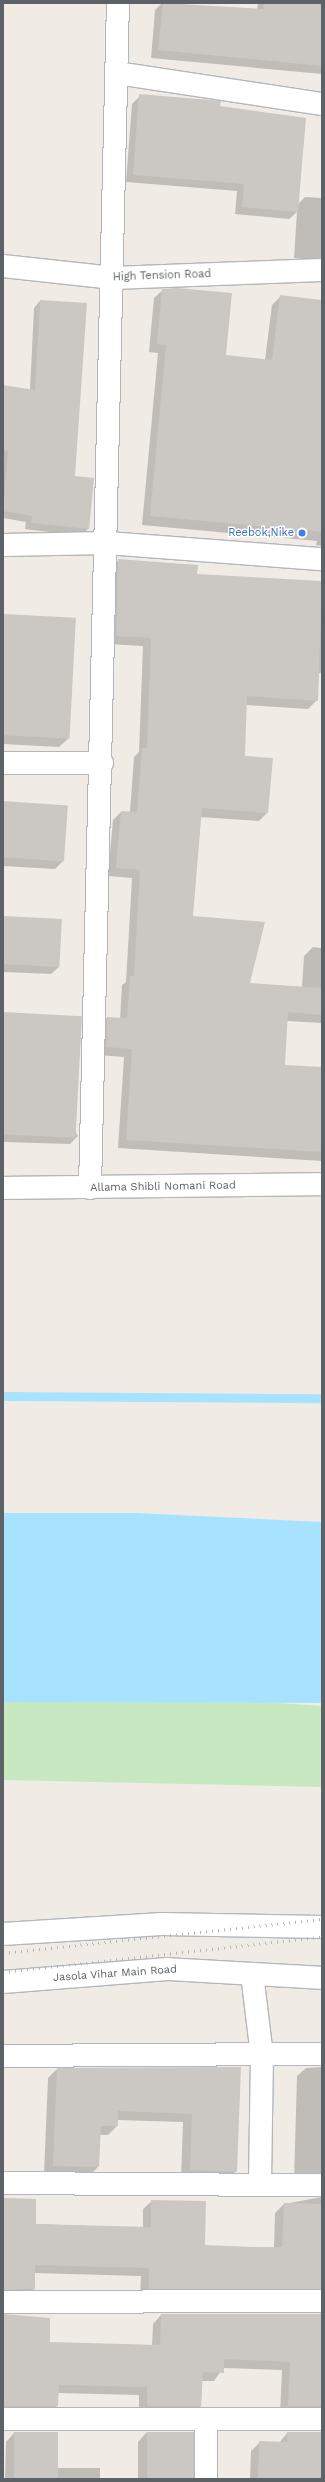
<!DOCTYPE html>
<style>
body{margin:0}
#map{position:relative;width:325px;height:2482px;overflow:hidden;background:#f0ece5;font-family:"Work Sans",sans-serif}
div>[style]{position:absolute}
.green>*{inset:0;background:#c6e9c1}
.water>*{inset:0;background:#a7e3ff}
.shadow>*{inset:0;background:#0003}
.stream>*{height:9px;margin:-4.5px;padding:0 4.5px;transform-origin:4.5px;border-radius:4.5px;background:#a7e3ff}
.building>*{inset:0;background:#cbc7c2;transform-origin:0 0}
.roads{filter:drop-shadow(1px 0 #b3b7bb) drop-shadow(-1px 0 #b3b7bb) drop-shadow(0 1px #b3b7bb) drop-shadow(0 -1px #b3b7bb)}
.minor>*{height:22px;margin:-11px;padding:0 11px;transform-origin:11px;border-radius:11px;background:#fff}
.rail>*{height:3px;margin-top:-1.5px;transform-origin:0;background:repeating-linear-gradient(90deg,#b4b5b6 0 1px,transparent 0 6px)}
.dots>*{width:11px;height:11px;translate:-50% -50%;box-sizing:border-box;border:2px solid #fff;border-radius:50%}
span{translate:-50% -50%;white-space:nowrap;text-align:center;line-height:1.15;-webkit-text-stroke:3px #fff;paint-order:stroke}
.street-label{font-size:11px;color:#5d6267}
.shop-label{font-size:11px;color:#366cbe}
.right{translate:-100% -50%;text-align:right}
.frame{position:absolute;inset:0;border:4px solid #5d6267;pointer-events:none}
</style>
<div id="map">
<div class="green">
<i style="clip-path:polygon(3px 1684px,322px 1706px,322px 1787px,3px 1780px)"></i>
</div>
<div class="water">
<i style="clip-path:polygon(3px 1513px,136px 1513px,322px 1522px,322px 1703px,3px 1702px)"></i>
</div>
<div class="shadow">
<i style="clip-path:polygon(162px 3px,257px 10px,258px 3px,322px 3px,322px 74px,151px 58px,155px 10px)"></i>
<i style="clip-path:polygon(140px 96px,298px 204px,305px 197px,322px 198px,322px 260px,294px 258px,297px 212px,289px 219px,235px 214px,237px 191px,126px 182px,132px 104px)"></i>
<i style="clip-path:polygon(163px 290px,224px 356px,265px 360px,272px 305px,281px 296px,322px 301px,322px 546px,316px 545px,317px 541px,142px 525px,158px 353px,149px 352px,154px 298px)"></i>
<i style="clip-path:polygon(40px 301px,74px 477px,93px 479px,88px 529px,81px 536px,25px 529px,26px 522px,3px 518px,3px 386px,30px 390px,34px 308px)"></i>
<i style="clip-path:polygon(119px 560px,196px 575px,322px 582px,322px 673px,319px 673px,317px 700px,308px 709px,246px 705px,244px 757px,267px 813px,259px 821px,200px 817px,192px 917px,249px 984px,302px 987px,304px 956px,313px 947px,322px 948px,322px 1023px,287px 1021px,284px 1066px,322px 1068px,322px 1161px,118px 1148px,124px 1057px,98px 1055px,98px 1027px,107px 1018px,120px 1019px,122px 985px,126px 982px,132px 878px,108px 876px,113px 820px,121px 812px,130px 812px,134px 757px,139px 752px,143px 646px,108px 644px,110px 569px)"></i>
<i style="clip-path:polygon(3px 615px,68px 739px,59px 747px,3px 744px)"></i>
<i style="clip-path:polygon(3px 802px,63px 861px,55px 869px,3px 866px)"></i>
<i style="clip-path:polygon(3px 917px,59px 967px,51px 974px,3px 972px)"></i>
<i style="clip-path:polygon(3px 1013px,78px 1136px,70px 1144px,3px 1142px)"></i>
<i style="clip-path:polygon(322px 2067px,322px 2187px,294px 2181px,297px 2076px,306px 2068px)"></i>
<i style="clip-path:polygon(240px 2068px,236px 2171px,227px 2180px,181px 2179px,183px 2122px,117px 2120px,117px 2126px,108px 2135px,99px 2135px,98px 2167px,89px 2176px,44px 2174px,48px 2078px,57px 2069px)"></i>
<i style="clip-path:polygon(322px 2197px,322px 2302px,140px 2297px,141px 2276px,34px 2273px,34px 2289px,25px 2298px,3px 2299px,3px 2199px,35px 2224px,143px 2228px,143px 2209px,152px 2201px,204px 2246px,274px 2248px,275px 2213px,284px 2204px)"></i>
<i style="clip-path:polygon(3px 2315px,49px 2343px,152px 2346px,153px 2324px,161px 2315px,322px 2315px,322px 2421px,280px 2415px,282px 2370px,223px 2368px,214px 2381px,202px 2381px,201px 2406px,192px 2415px,139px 2415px,139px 2395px,57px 2393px,57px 2406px,49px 2415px,3px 2416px)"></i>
<i style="clip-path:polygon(15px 2432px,57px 2468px,100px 2468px,100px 2478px,138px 2478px,138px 2442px,147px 2432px,193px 2432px,194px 2479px,5px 2479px,6px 2442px)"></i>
<i style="clip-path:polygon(288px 2432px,322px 2432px,322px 2479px,250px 2479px,251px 2451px,260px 2442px,279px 2443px)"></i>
</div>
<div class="stream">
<i style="left:3px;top:1396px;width:319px;rotate:0.4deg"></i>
</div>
<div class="building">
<i style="clip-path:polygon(163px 3px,264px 9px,264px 3px,322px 3px,322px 66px,158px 50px)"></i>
<i style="clip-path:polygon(139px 94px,210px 100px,221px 101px,220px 106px,306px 118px,298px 212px,242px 207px,244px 184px,133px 175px)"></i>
<i style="clip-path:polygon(177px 288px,232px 293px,226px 355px,272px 360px,280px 295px,322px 300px,322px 532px,150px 516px,166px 345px,157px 344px,162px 289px)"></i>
<i style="clip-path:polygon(40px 300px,87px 303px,75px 476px,94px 478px,89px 529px,31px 523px,32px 516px,3px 511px,8px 451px,3px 450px,3px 385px,35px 390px)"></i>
<i style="clip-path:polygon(118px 559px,198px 565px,197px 574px,322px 581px,318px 701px,247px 696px,245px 756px,273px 758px,268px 813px,202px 808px,193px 916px,265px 922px,250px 983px,322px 988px,322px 1015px,288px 1012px,285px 1065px,322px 1067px,322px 1152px,126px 1140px,132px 1049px,106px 1047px,107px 1017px,127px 1018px,130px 976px,134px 976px,140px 870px,116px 868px,121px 811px,137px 812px,142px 748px,147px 748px,151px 638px,116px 636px)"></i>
<i style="left:3px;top:614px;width:73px;height:121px;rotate:3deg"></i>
<i style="left:3px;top:801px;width:65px;height:56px;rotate:4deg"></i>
<i style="left:3px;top:916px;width:59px;height:48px;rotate:3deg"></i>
<i style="left:3px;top:1012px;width:79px;height:122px;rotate:3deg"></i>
<i style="clip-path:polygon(241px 2067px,237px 2172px,190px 2170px,192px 2114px,118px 2111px,118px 2126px,101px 2126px,99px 2167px,53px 2166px,57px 2068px)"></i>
<i style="clip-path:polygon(3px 2198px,36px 2199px,36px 2224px,151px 2227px,151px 2200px,206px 2201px,205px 2245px,252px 2247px,282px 2247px,284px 2203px,322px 2204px,322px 2289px,149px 2289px,149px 2268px,35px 2265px,35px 2289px,3px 2290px)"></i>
<i style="clip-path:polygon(3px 2314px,50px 2318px,50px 2342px,160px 2345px,161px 2314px,322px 2314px,322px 2406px,288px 2406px,290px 2362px,224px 2359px,224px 2373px,203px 2372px,201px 2406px,147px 2406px,147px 2387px,59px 2385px,58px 2406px,3px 2406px)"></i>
<i style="left:14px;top:2432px;width:44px;height:47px"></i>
<i style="left:147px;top:2432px;width:47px;height:47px"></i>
<i style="clip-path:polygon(287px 2432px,322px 2432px,322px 2479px,258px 2479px,259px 2441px,287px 2442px)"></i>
</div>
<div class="roads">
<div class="minor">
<i style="left:117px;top:73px;width:207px;rotate:8.6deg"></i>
<i style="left:3px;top:266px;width:111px;rotate:6.2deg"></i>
<i style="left:113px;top:278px;width:209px;rotate:-2.2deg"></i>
<i style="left:3px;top:545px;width:104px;rotate:-1.1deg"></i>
<i style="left:107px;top:543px;width:216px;rotate:4.3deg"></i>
<i style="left:3px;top:763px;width:99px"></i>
<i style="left:3px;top:1188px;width:319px;rotate:-0.7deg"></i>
<i style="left:90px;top:1188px;width:1185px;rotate:-88.65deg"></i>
<i style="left:3px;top:1934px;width:159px;rotate:-3.6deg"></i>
<i style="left:162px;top:1924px;width:160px;rotate:1.1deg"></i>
<i style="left:252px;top:1974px;width:82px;rotate:83deg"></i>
<i style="left:262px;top:2055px;width:130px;rotate:90.9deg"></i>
<i style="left:3px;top:1982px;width:165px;rotate:-4.5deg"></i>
<i style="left:167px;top:1969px;width:155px;rotate:3.3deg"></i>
<i style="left:3px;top:2056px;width:319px;rotate:-0.4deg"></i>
<i style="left:3px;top:2183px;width:319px;rotate:0.4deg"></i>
<i style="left:3px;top:2302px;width:319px;rotate:-0.2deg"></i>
<i style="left:3px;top:2419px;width:319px"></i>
<i style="left:206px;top:2419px;width:60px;rotate:90deg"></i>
</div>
</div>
<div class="rail">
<i style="left:3px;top:1953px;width:321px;rotate:-6.1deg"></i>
<i style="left:3px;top:1972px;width:321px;rotate:-6.3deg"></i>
</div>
<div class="dots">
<i style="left:302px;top:533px;background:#3f7fe0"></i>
</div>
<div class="street-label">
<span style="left:162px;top:276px;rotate:-2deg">High Tension Road</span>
<span style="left:163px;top:1187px;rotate:-1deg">Allama Shibli Nomani Road</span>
<span style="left:115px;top:1974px;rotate:-4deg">Jasola Vihar Main Road</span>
</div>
<div class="shop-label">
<span class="right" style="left:294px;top:533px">Reebok,Nike</span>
</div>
<div class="frame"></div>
</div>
